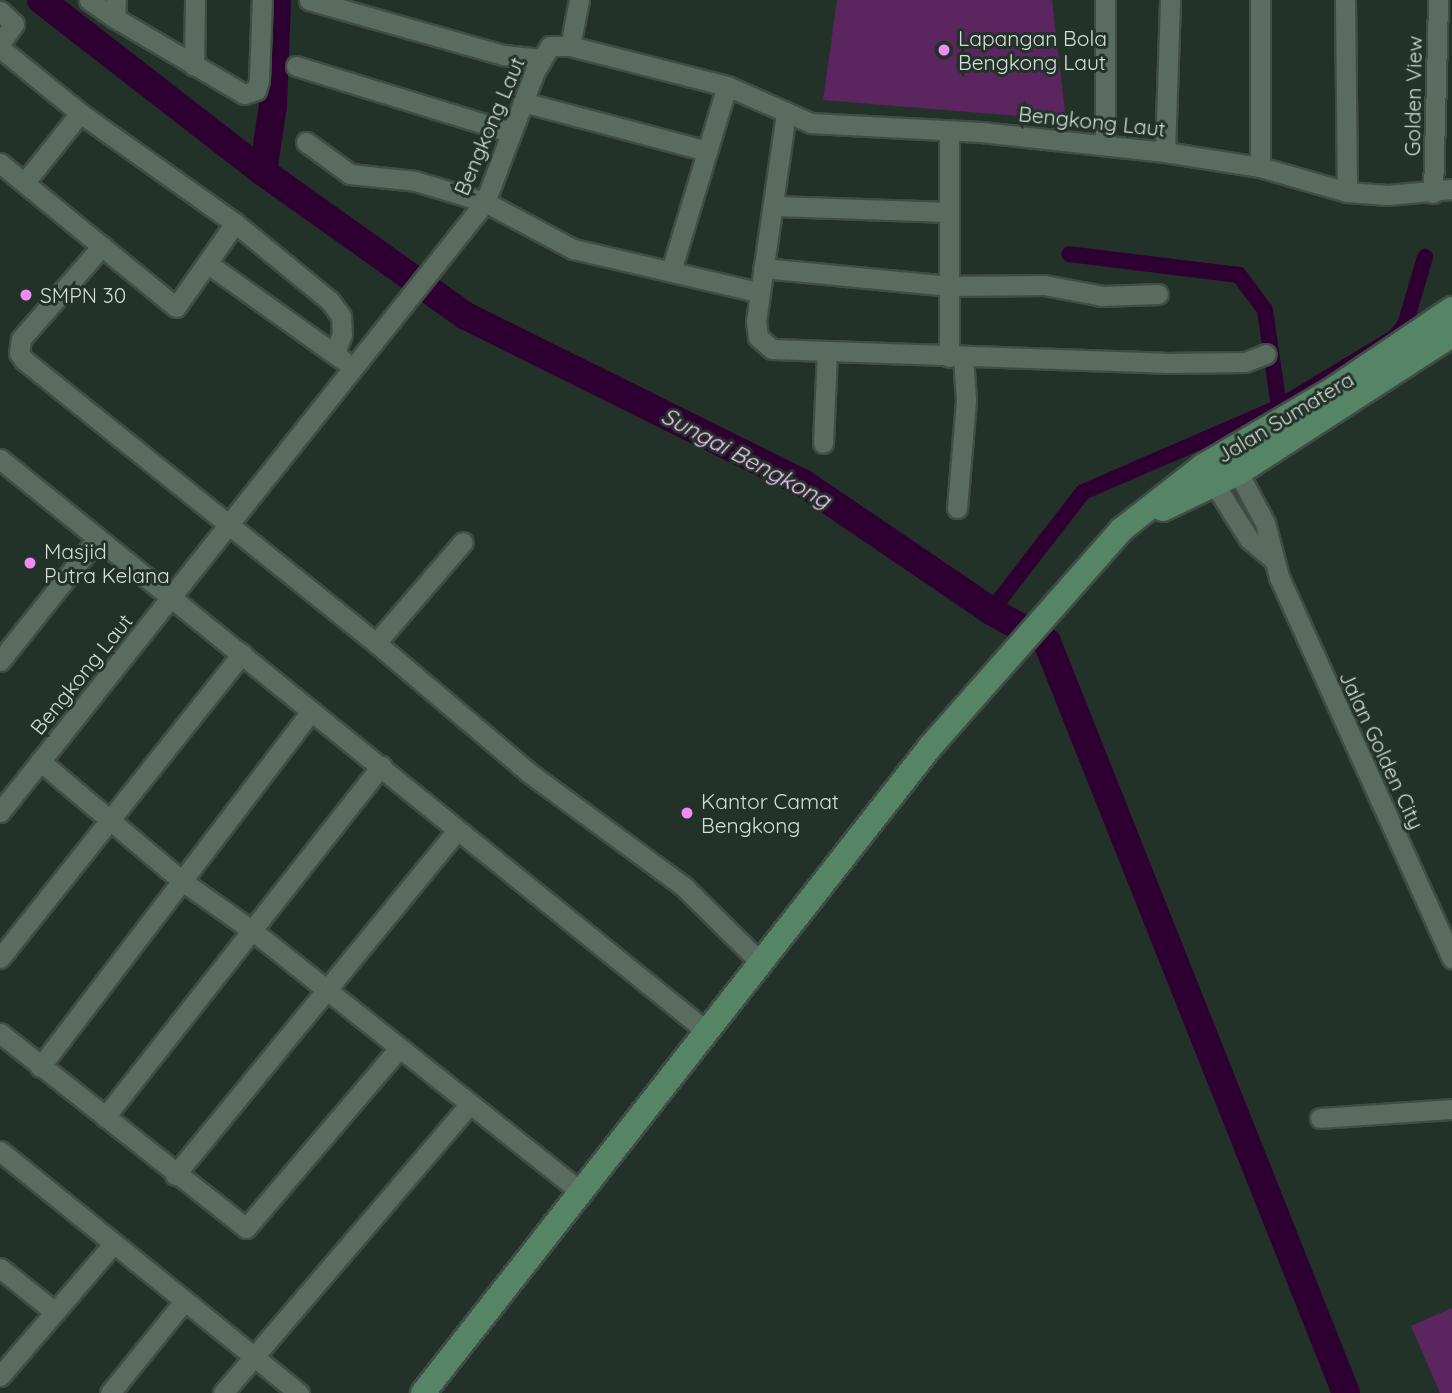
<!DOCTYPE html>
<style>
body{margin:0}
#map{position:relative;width:1452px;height:1393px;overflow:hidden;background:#233228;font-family:Quicksand,sans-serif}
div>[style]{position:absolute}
.green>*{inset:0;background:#5b255f}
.canal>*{height:16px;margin:-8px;padding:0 8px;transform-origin:8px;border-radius:8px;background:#2d0031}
.river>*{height:28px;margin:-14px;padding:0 14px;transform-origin:14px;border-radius:14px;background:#2d0031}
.roads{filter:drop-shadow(2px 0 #404d45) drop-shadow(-2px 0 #404d45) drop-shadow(0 2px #404d45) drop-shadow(0 -2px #404d45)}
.minor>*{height:19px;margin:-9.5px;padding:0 9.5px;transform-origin:9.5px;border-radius:9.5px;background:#5a6c60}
.major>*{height:24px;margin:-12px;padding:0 12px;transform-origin:12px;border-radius:12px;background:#568467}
.dots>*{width:19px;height:19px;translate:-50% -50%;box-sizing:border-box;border:4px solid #233228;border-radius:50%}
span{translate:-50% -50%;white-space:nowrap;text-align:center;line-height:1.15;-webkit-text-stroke:6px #233228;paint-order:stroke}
.poi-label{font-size:21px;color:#d5dfd8}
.left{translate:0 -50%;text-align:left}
.street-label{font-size:21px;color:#d5dfd8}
.water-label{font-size:23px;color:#fbc6fd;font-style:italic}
</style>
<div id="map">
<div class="green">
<i style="clip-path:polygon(837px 0,1052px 0,1066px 120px,823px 100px)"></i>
<i style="clip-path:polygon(1452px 1308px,1452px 1393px,1440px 1393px,1411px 1326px)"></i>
</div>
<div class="canal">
<i style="left:1279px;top:407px;width:135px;rotate:-31.1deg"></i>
<i style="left:1395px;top:337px;width:16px;rotate:-50deg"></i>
<i style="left:1405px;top:325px;width:71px;rotate:-73.6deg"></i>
<i style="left:991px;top:611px;width:150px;rotate:-52.3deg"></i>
<i style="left:1083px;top:492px;width:214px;rotate:-23.4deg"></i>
<i style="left:1279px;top:407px;width:98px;rotate:-98.2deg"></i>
<i style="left:1265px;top:310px;width:44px;rotate:-126.6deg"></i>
<i style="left:1239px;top:275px;width:171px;rotate:-173deg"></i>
</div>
<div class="river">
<i style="left:41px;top:0;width:281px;rotate:37.8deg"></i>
<i style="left:263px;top:172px;width:249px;rotate:35.4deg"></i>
<i style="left:466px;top:316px;width:376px;rotate:26.4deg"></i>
<i style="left:803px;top:483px;width:227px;rotate:34.2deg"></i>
<i style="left:991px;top:611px;width:64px;rotate:29deg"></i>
<i style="left:1047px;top:642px;width:808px;rotate:68.29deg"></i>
<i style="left:263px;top:172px;width:68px;rotate:-81.5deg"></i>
<i style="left:273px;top:105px;width:105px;rotate:-87.8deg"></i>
</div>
<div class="roads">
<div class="minor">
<i style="left:89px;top:0;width:32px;rotate:35deg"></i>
<i style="left:115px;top:18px;width:18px;rotate:-87deg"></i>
<i style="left:309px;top:0;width:203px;rotate:15.8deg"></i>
<i style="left:504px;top:55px;width:37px;rotate:6deg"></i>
<i style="left:1105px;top:0;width:144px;rotate:90deg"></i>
<i style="left:1345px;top:0;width:192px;rotate:89.4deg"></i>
<i style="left:0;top:11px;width:19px;rotate:43deg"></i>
<i style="left:14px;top:24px;width:24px;rotate:126deg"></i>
<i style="left:115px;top:18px;width:150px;rotate:30.5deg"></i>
<i style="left:244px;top:94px;width:13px;rotate:-18deg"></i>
<i style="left:256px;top:90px;width:10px;rotate:-73deg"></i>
<i style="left:259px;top:80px;width:80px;rotate:-87.9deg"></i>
<i style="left:570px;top:46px;width:47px;rotate:-78.9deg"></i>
<i style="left:0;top:48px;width:103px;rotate:39.1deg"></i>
<i style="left:80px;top:113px;width:190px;rotate:35.4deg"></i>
<i style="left:235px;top:223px;width:123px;rotate:39.4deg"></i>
<i style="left:330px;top:301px;width:19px;rotate:54deg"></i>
<i style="left:341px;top:316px;width:18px;rotate:87deg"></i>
<i style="left:342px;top:334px;width:19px;rotate:111deg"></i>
<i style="left:194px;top:66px;width:66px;rotate:-89.1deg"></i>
<i style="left:296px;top:66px;width:225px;rotate:17.1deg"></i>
<i style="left:523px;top:102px;width:190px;rotate:14.9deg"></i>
<i style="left:786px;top:113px;width:210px;rotate:98.2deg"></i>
<i style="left:756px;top:321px;width:16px;rotate:83deg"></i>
<i style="left:758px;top:337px;width:18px;rotate:41deg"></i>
<i style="left:772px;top:349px;width:393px;rotate:2deg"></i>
<i style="left:1165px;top:363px;width:80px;rotate:-0.7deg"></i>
<i style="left:1245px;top:362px;width:22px;rotate:-21deg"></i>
<i style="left:949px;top:131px;width:226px;rotate:90deg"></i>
<i style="left:306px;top:142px;width:54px;rotate:36deg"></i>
<i style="left:350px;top:174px;width:65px;rotate:6.1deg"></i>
<i style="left:415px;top:181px;width:73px;rotate:16.7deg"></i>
<i style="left:485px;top:202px;width:100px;rotate:28.1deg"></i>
<i style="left:573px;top:249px;width:190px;rotate:13.1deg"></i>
<i style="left:1165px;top:152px;width:152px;rotate:-88.1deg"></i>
<i style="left:0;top:163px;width:227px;rotate:39.3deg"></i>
<i style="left:176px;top:307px;width:103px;rotate:-54.9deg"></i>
<i style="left:1260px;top:167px;width:167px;rotate:-90deg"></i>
<i style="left:25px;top:182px;width:88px;rotate:-51.4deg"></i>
<i style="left:1433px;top:193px;width:193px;rotate:-88.5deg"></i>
<i style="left:776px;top:206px;width:173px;rotate:2deg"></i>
<i style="left:102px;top:246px;width:123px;rotate:131.1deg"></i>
<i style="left:21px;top:339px;width:14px;rotate:98deg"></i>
<i style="left:19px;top:353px;width:9px;rotate:54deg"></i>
<i style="left:24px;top:360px;width:452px;rotate:38.8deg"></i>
<i style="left:376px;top:643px;width:199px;rotate:40.3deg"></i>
<i style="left:528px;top:772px;width:192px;rotate:36.3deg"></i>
<i style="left:683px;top:886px;width:108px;rotate:44.6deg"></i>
<i style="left:207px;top:263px;width:167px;rotate:35.5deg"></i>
<i style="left:763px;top:268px;width:188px;rotate:5.5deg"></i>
<i style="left:950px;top:286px;width:94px;rotate:-0.6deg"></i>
<i style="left:1044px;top:285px;width:59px;rotate:10.7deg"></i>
<i style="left:1102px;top:296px;width:56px;rotate:-2deg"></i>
<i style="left:671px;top:271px;width:193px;rotate:-73.2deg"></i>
<i style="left:823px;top:443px;width:92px;rotate:-87.5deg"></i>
<i style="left:0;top:459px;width:907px;rotate:39.01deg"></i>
<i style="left:1232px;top:461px;width:70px;rotate:62deg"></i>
<i style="left:1265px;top:523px;width:56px;rotate:75.5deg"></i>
<i style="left:1279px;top:577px;width:419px;rotate:65.6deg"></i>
<i style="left:1208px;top:474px;width:77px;rotate:57.8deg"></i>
<i style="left:1249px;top:539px;width:31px;rotate:40deg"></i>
<i style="left:957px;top:508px;width:108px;rotate:-85.2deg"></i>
<i style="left:966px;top:400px;width:43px;rotate:-94deg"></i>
<i style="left:376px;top:643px;width:133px;rotate:-49.3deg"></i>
<i style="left:0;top:661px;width:157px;rotate:-51.5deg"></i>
<i style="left:40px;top:761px;width:186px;rotate:40.2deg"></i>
<i style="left:182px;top:881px;width:87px;rotate:35.2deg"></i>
<i style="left:253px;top:931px;width:419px;rotate:38.5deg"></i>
<i style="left:0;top:812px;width:779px;rotate:-51.51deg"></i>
<i style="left:485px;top:202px;width:140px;rotate:-69.1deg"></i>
<i style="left:535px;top:71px;width:29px;rotate:-59deg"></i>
<i style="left:550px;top:46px;width:20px"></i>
<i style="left:570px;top:46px;width:162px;rotate:14.3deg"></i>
<i style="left:727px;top:86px;width:92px;rotate:23.8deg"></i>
<i style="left:811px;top:123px;width:170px;rotate:3deg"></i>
<i style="left:981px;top:132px;width:185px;rotate:6.2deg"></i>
<i style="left:1165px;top:152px;width:96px;rotate:9deg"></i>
<i style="left:1260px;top:167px;width:91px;rotate:16deg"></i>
<i style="left:1347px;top:192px;width:41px;rotate:4.2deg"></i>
<i style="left:1388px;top:195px;width:64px;rotate:-5.4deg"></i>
<i style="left:0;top:958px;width:389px;rotate:-51.5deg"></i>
<i style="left:0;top:1033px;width:314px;rotate:38.4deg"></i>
<i style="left:246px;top:1228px;width:236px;rotate:-49.6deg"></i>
<i style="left:40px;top:1067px;width:447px;rotate:-52.7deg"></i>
<i style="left:105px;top:1117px;width:447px;rotate:-51.8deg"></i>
<i style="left:1320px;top:1118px;width:132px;rotate:-3.9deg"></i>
<i style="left:0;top:1151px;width:385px;rotate:39deg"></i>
<i style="left:175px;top:1175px;width:446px;rotate:-50.7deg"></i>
<i style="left:0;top:1268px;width:70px;rotate:38.7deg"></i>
<i style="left:0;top:1376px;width:175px;rotate:-49.4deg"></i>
<i style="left:110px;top:1393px;width:119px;rotate:-51.1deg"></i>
<i style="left:223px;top:1393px;width:380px;rotate:-49.5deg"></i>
</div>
<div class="major">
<i style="left:1163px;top:509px;width:85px;rotate:-25.7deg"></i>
<i style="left:1240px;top:472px;width:252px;rotate:-32.9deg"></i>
<i style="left:423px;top:1393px;width:821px;rotate:-51.87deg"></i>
<i style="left:930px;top:747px;width:289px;rotate:-48.6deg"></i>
<i style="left:1121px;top:530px;width:104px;rotate:-38deg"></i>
<i style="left:1203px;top:466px;width:150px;rotate:-30.5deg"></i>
<i style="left:1332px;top:390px;width:145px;rotate:-34deg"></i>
</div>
</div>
<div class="dots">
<i style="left:944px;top:50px;background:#ef8bf6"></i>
<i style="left:26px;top:295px;background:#ef8bf6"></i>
<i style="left:30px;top:563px;background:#ef8bf6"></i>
<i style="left:687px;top:813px;background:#ef8bf6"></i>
</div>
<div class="poi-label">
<span class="left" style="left:958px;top:50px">Lapangan Bola<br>Bengkong Laut</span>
<span class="left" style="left:40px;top:295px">SMPN 30</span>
<span class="left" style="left:44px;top:563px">Masjid<br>Putra Kelana</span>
<span class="left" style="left:701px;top:813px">Kantor Camat<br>Bengkong</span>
</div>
<div class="street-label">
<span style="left:1413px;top:96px;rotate:-89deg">Golden View</span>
<span style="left:1092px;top:121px;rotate:6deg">Bengkong Laut</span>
<span style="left:489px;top:126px;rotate:-67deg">Bengkong Laut</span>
<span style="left:1285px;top:417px;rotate:-31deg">Jalan Sumatera</span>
<span style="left:81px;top:674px;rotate:-51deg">Bengkong Laut</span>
<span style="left:1382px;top:750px;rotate:65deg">Jalan Golden City</span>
</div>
<div class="water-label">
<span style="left:746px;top:458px;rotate:28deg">Sungai Bengkong</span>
</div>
</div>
